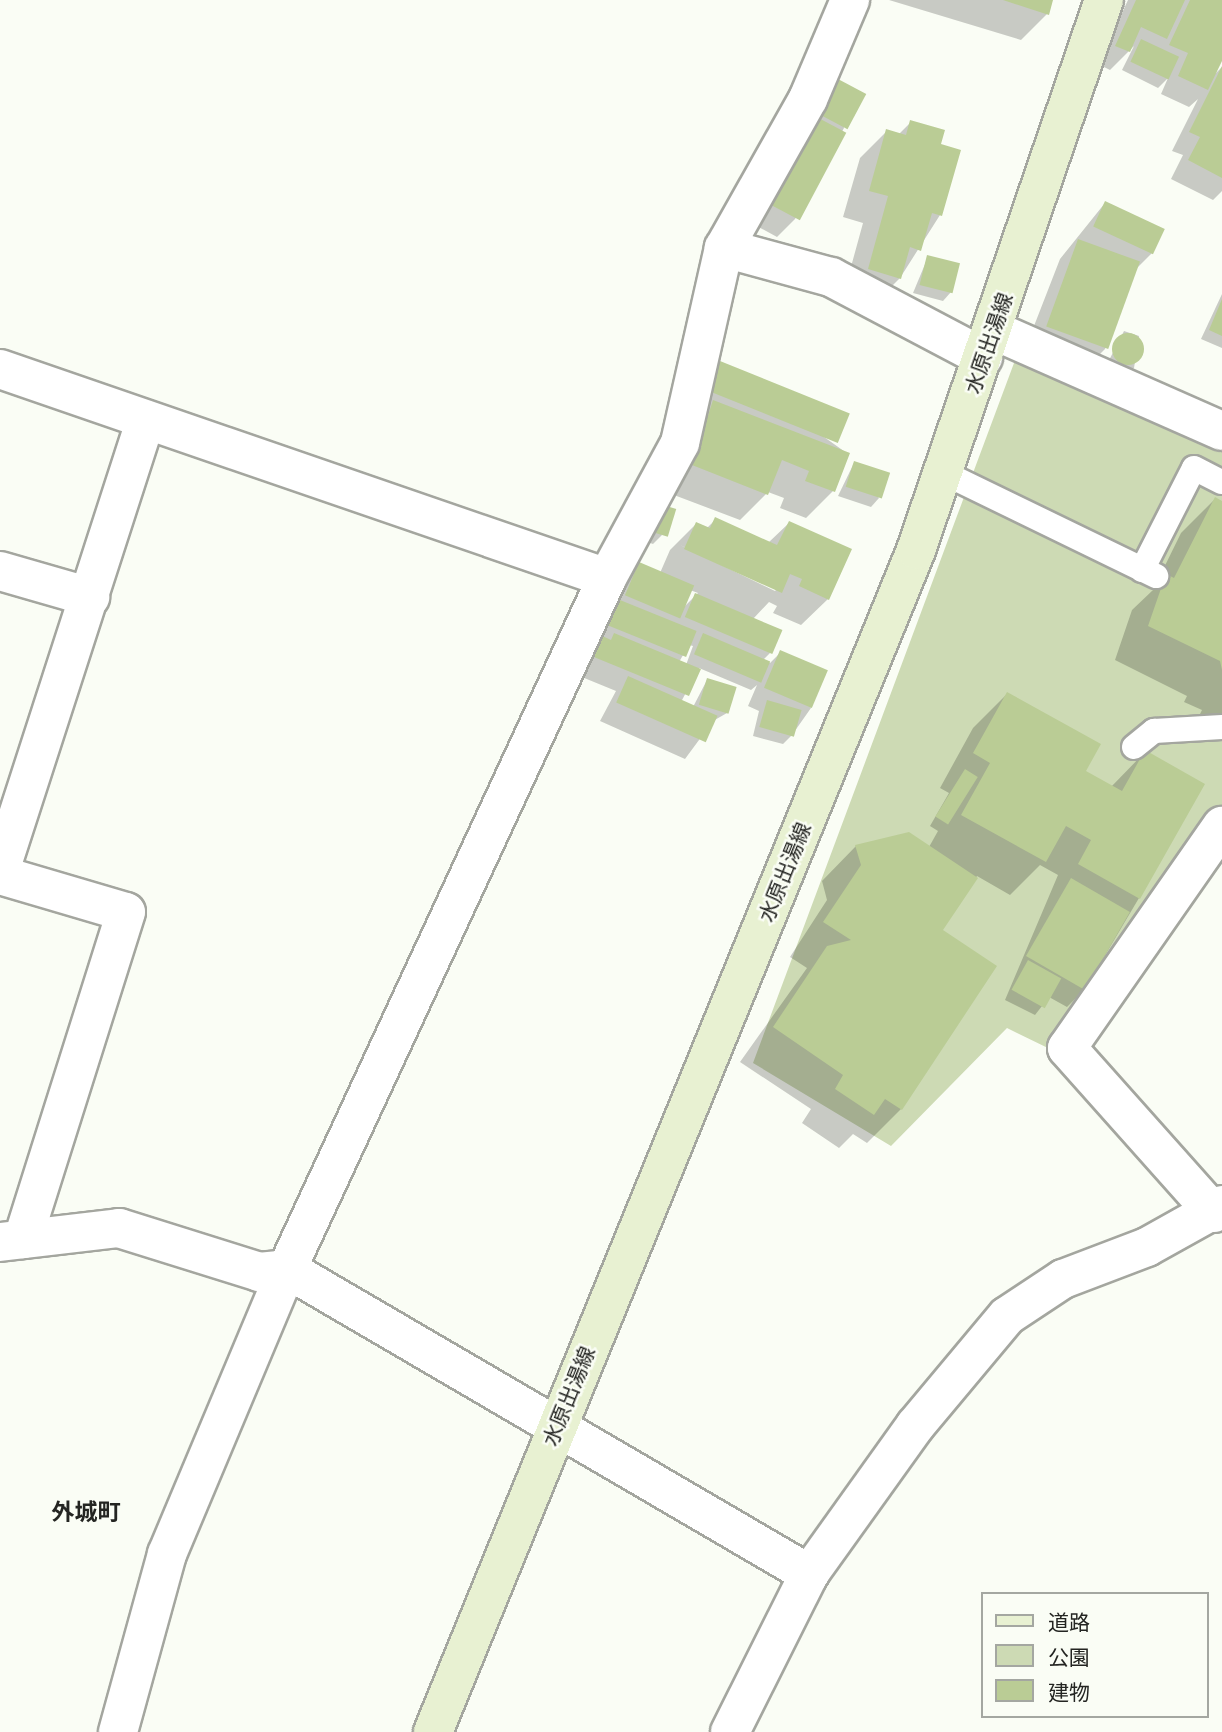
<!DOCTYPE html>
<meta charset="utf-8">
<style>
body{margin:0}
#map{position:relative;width:1222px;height:1732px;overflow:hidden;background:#fafdf5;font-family:"Golos Text","Noto Sans JP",sans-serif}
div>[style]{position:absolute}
.green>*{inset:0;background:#cddab4}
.shadow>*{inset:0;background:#0003}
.building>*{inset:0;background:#bacc95;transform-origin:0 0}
.round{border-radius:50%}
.roads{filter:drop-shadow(2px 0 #a4a69f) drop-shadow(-2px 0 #a4a69f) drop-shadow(0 2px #a4a69f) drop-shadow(0 -2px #a4a69f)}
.service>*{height:24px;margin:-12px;padding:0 12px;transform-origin:12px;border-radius:12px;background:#fff}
.minor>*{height:38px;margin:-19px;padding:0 19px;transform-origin:19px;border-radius:19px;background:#fff}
.tertiary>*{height:38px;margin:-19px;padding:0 19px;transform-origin:19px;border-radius:19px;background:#fff}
.secondary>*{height:38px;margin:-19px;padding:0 19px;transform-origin:19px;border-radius:19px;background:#e8f1d2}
span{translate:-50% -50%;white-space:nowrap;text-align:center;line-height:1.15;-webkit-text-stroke:5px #fafdf5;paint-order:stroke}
.street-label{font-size:21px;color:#242522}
.neighbourhood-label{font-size:23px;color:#242522;font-weight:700}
.legend{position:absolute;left:981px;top:1592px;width:228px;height:126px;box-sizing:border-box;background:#fafdf5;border:2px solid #a4a7a1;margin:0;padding:9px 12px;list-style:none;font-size:21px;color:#242522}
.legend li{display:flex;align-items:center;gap:14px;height:35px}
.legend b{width:35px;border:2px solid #a4a7a1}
</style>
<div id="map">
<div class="green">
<i style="clip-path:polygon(1017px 355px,1222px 439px,1222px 809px,1052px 1050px,1007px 1028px,891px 1146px,753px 1063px)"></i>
</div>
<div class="shadow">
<i style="clip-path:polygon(889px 0,1051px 0,1047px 14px,1021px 40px)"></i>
<i style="clip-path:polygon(1128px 0,1222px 0,1222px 57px,1214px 75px,1222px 67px,1222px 191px,1213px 200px,1171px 179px,1183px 155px,1172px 151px,1198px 99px,1189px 107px,1161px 94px,1168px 78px,1158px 88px,1122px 70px,1134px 46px,1110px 70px,1098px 64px)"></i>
<i style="clip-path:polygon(838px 81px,844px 128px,795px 219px,777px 237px,744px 219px)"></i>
<i style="clip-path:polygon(911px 122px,940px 215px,900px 278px,873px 305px,843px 296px,863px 223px,843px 217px,860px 158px,887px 131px,899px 134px)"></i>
<i style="clip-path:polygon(1105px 203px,1152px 253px,1135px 270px,1105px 349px,1087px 367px,1027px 344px,1060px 259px)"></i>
<i style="clip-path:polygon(928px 257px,951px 292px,943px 301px,913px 293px)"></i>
<i style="clip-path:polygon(1222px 294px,1222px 348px,1201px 339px)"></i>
<i style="clip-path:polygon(1124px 331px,1139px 336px,1134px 368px,1126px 376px,1104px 370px)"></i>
<i style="clip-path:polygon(720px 363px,848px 454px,833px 491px,806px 518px,780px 508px,784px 498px,768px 492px,740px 520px,666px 492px,702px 381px)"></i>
<i style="clip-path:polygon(854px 463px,879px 498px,871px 507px,838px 496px)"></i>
<i style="clip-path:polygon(1215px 499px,1222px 503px,1222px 740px,1194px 726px,1202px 710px,1184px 702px,1187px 696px,1115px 660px,1132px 610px,1153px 590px,1181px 533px)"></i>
<i style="clip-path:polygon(652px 514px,662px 535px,653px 544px,642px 540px)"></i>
<i style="clip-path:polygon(evenodd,716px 519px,768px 543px,789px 523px,828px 599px,801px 625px,773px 613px,777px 606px,769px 602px,753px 619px,770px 653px,763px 660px,770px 663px,781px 652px,811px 708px,792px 735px,783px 744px,753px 736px,759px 711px,748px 706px,757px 685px,751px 690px,699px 668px,681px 702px,693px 707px,707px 680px,727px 713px,713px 721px,685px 759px,600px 721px,616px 691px,572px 673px,621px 582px,639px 564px,660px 573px,670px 550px,696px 524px,707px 528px,716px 519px,680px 545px,777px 589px,775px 591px,680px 545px,716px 519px,690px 590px,698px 593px,681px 610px,690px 590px,716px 519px,689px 645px,693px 646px,686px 665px,679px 662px,689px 645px)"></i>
<i style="clip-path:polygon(1007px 694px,1084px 771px,1111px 787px,1145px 752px,1139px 898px,1085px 989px,1067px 1007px,1049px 997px,1035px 1015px,1005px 1000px,1058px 875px,1040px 865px,1010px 895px,977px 876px,940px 931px,901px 1109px,867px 1143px,853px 1134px,839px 1148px,802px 1123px,811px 1109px,740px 1062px,807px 968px,790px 957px,827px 900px,822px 881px,856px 846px,929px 847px,938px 831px,930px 826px,949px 793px,940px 788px,973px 728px)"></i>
</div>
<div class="building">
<i style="clip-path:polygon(1003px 0,1053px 0,1049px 15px)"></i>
<i style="clip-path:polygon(1136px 0,1185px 0,1167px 39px,1141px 27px,1130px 52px,1115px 46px)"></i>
<i style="clip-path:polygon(1190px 0,1222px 0,1222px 61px,1208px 90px,1178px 76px,1188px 53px,1169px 45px)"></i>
<i style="left:1141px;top:39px;width:42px;height:25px;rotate:25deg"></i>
<i style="clip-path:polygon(1222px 66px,1222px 178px,1188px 160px,1200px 137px,1189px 132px)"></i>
<i style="left:838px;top:79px;width:32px;height:40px;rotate:28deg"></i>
<i style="left:811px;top:114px;width:40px;height:99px;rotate:28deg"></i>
<i style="clip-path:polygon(910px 120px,945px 130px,941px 144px,961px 150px,942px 216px,932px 213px,921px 251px,910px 247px,901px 279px,868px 269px,888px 196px,869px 191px,886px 129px,906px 135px)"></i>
<i style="left:1105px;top:201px;width:66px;height:28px;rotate:25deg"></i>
<i style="left:1078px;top:239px;width:66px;height:93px;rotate:20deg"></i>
<i style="left:927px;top:255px;width:34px;height:31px;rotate:14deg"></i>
<i style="clip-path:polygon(1222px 299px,1222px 336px,1209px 330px)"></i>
<i class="round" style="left:1112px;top:333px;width:32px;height:32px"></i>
<i style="left:720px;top:361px;width:140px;height:32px;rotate:22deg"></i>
<i style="clip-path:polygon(713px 400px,850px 453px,835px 492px,805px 481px,809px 471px,782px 460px,768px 495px,692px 465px)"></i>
<i style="left:854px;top:461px;width:38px;height:27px;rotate:18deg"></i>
<i style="clip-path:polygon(1215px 497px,1222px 501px,1222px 670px,1220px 661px,1148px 626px,1166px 574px,1174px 578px)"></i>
<i style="left:660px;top:504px;width:17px;height:29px;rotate:17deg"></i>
<i style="clip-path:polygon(715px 517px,777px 545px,789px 521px,852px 549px,829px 600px,799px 586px,802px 579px,790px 574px,782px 593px,684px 549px,696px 522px,710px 528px)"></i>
<i style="left:639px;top:562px;width:60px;height:36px;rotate:23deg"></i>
<i style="left:695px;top:593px;width:95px;height:26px;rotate:23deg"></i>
<i style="left:615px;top:598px;width:88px;height:28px;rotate:22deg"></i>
<i style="clip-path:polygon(614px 633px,701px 669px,689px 696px,589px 655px,598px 634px,611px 640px)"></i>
<i style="left:703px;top:633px;width:73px;height:23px;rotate:23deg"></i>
<i style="left:780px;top:650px;width:52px;height:41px;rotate:23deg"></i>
<i style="left:628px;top:676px;width:98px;height:29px;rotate:24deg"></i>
<i style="left:707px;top:678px;width:31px;height:28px;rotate:17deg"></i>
<i style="clip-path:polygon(1007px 692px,1101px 744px,1086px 771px,1122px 791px,1145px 750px,1205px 784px,1140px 899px,1078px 864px,1091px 840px,1066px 826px,1046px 862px,961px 815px,990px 763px,973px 753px)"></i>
<i style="left:767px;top:700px;width:36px;height:28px;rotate:16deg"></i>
<i style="left:965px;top:769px;width:15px;height:56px;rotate:32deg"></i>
<i style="clip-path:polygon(909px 832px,978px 878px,943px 930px,997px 966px,902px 1110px,885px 1099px,874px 1115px,835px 1089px,843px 1075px,773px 1027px,827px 946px,851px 940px,823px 922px,861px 865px,855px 845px)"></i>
<i style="left:1071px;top:878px;width:68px;height:90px;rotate:30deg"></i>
<i style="left:1028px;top:960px;width:38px;height:34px;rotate:29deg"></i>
</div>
<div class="roads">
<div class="service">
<i style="left:944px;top:473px;width:236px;rotate:25.9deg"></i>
<i style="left:1142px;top:570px;width:114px;rotate:-63deg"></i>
<i style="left:1194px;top:468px;width:31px;rotate:27deg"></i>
<i style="left:1134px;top:747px;width:26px;rotate:-39deg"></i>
<i style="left:1154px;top:731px;width:68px;rotate:-3.4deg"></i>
</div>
<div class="minor">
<i style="left:724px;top:248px;width:111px;rotate:15.2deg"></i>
<i style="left:831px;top:277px;width:172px;rotate:27.8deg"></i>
<i style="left:993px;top:330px;width:250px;rotate:23.8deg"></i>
<i style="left:0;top:369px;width:642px;rotate:19deg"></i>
<i style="left:0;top:571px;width:94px;rotate:16.1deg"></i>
<i style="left:0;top:871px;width:474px;rotate:-72.1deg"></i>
<i style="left:0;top:875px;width:131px;rotate:16.4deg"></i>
<i style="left:126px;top:912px;width:343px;rotate:107.5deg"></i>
<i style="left:1214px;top:1213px;width:221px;rotate:-131.7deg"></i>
<i style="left:1067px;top:1048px;width:271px;rotate:-55.1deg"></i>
<i style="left:0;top:1242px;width:120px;rotate:-6.7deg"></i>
<i style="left:119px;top:1228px;width:147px;rotate:17.4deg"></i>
<i style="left:259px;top:1272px;width:28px;rotate:-6deg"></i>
<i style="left:287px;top:1269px;width:605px;rotate:30.3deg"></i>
<i style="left:118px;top:1732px;width:185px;rotate:-74.6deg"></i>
<i style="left:167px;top:1554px;width:309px;rotate:-67.2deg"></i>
<i style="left:287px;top:1269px;width:761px;rotate:-65.15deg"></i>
<i style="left:607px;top:578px;width:153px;rotate:-61.6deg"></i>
<i style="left:680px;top:443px;width:200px;rotate:-77.3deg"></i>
<i style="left:724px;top:248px;width:171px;rotate:-60.6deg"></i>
<i style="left:808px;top:99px;width:108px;rotate:-67deg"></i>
</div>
<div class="tertiary">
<i style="left:730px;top:1732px;width:177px;rotate:-63.4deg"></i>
<i style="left:809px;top:1574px;width:182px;rotate:-54.4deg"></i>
<i style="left:915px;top:1426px;width:143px;rotate:-50.1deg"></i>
<i style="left:1007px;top:1316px;width:67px;rotate:-33.5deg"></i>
<i style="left:1063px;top:1279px;width:90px;rotate:-20.9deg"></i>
<i style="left:1147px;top:1247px;width:86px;rotate:-29.2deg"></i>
</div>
<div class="secondary">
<i style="left:433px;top:1732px;width:1277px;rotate:-67.77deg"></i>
<i style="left:916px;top:550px;width:581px;rotate:-71.13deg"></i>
</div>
</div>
<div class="street-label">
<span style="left:988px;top:343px;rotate:-71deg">水原出湯線</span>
<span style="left:784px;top:872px;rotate:-68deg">水原出湯線</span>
<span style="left:568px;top:1396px;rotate:-68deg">水原出湯線</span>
</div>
<div class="neighbourhood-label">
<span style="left:86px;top:1511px">外城町</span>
</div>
<ul class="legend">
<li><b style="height:9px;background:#e8f1d2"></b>道路</li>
<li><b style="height:19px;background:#cddab4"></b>公園</li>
<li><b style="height:19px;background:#bacc95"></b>建物</li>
</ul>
</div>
